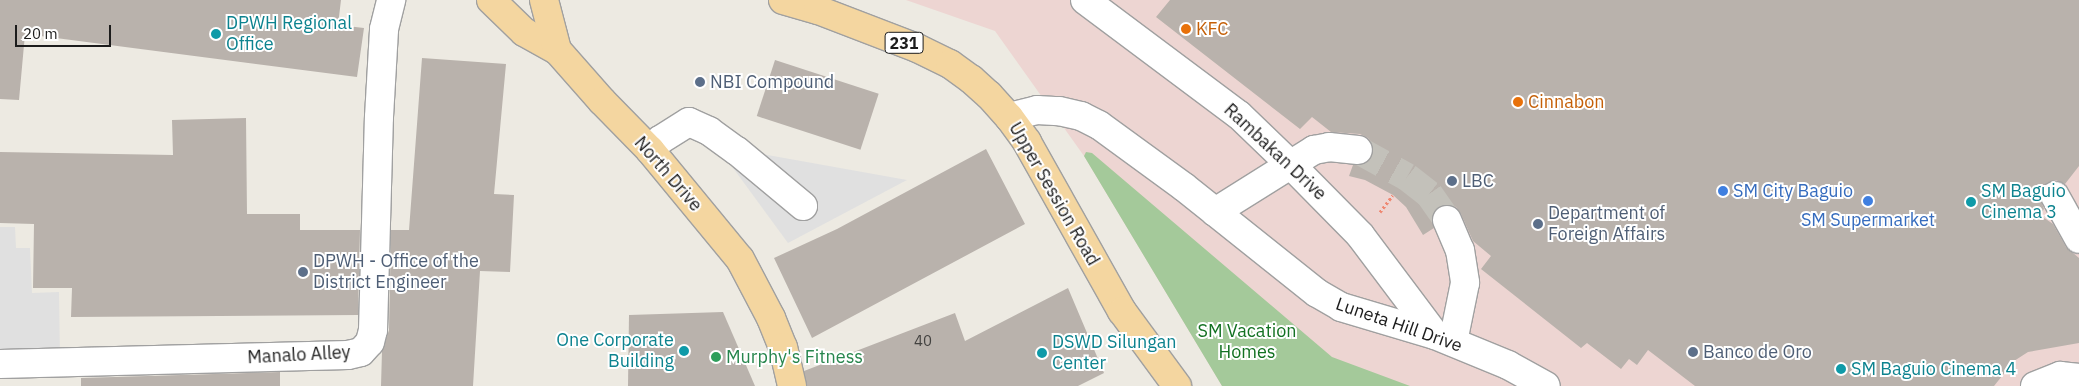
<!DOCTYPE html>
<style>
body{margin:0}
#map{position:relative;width:2079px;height:386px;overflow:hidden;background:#edeae2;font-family:"IBM Plex Sans",sans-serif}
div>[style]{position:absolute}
.commercial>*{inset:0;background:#edd5d2}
.forest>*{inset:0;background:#a4c99a}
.parking>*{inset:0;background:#e0e0e0}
.building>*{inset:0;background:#b9b2ac;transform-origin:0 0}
.minor-tunnel>*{height:28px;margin-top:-14px;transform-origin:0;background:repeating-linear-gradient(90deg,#c3c1ba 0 28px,transparent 0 42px)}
.path>*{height:3px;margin-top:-1.5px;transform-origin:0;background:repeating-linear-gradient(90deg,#ef8771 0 2.5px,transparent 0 5px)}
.roads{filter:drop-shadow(1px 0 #a0a0a0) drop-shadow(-1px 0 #a0a0a0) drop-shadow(0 1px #a0a0a0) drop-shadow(0 -1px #a0a0a0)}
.minor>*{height:28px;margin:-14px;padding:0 14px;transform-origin:14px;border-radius:14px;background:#fff}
.major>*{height:28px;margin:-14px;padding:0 14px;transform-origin:14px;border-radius:14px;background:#f4d6a0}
.dots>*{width:14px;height:14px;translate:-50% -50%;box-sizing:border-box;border:2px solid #fff;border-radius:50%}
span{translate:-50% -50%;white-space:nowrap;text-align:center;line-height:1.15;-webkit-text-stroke:4px #fff;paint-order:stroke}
.number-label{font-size:15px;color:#434240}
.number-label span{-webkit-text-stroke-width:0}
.shield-label span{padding:1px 4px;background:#fff;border:1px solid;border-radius:4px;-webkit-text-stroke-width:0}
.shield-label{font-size:16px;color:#1c1c1c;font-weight:700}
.culture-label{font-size:18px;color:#0d838f}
.left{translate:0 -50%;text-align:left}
.right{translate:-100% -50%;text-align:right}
.food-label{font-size:18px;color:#c56008}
.service-label{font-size:18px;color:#4e5e75}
.street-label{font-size:18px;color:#1c1c1c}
.shop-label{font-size:18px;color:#366cbe}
.park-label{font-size:18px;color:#137122}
.leisure-label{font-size:18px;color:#27864d}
.scale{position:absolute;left:15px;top:25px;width:96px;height:22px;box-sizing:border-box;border:2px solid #1c1c1c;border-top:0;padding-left:6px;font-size:15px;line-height:18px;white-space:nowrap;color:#1c1c1c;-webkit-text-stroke:4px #fff;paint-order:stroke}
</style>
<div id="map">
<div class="commercial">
<i style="clip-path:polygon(906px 0,2079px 0,2079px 386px,1222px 386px,1084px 156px,995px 31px)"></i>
</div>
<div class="forest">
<i style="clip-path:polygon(1086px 152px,1092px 153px,1332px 357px,1410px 386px,1222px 386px,1084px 156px)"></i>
</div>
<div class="parking">
<i style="clip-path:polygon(717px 146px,907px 180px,788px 243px)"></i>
<i style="clip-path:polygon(0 227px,15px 227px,16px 248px,30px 248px,32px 293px,59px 292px,60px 360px,0 362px)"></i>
</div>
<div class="building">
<i style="clip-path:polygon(0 0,341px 0,338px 25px,364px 28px,357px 77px,25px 34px,19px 100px,0 99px)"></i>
<i style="clip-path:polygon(1170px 0,2079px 0,2079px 166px,2065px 184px,2056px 180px,2047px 183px,2041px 188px,2039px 196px,2044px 209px,2040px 215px,2053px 224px,2066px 247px,2079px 258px,2079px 343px,2028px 352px,2014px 361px,1994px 386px,1695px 386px,1648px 350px,1637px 365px,1629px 359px,1621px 369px,1587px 343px,1581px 348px,1481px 269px,1491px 256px,1473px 241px,1461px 214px,1456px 207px,1448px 204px,1441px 206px,1435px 210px,1431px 219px,1434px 228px,1423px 235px,1406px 207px,1393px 195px,1365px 180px,1349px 176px,1353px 165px,1364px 164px,1371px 159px,1374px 151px,1372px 143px,1368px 138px,1360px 134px,1331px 132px,1312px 117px,1300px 129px,1156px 17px)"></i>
<i style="clip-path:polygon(422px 58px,506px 64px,494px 194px,514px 195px,510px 272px,480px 271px,473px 386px,381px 386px,382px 351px,389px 330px,391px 230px,409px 230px)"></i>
<i style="left:775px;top:60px;width:109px;height:59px;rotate:18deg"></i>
<i style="clip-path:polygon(246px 118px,247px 214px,300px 214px,300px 230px,360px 230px,358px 315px,71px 317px,72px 288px,33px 288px,34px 224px,0 223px,0 152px,173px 155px,172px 120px)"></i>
<i style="clip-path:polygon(986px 149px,1025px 224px,812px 338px,774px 258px,837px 229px)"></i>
<i style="clip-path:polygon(1068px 288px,1104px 373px,1078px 386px,807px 386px,804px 371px,955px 313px,965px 341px)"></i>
<i style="clip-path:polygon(723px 312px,755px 386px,628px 386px,629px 315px)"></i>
<i style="clip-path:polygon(280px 372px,280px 386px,81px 386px,81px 378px)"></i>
</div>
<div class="minor-tunnel">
<i style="left:1358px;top:150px;width:56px;rotate:28.9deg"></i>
<i style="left:1407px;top:177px;width:28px;rotate:38deg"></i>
<i style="left:1429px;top:194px;width:32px;rotate:55deg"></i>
</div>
<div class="path">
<i style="left:1380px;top:212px;width:21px;rotate:-53deg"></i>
</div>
<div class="roads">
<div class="minor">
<i style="left:1085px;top:0;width:192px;rotate:36.8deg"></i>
<i style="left:1239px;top:115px;width:71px;rotate:43.9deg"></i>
<i style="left:1290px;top:164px;width:100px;rotate:45.4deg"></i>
<i style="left:1360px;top:235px;width:125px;rotate:53.1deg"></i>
<i style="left:1009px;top:117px;width:29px;rotate:-14deg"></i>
<i style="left:1037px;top:110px;width:22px;rotate:3deg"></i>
<i style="left:1059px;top:111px;width:23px;rotate:13deg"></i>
<i style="left:1081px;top:116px;width:20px;rotate:27deg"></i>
<i style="left:1099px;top:125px;width:105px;rotate:36.1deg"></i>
<i style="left:1184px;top:187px;width:170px;rotate:38.6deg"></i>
<i style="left:1317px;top:293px;width:28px;rotate:30deg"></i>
<i style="left:1341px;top:307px;width:98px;rotate:16.6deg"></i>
<i style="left:1435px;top:335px;width:79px;rotate:22.3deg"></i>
<i style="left:1508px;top:365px;width:43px;rotate:28.9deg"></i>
<i style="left:650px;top:150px;width:14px;rotate:-45deg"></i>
<i style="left:660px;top:140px;width:34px;rotate:-32deg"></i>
<i style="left:689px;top:122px;width:22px;rotate:24deg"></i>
<i style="left:709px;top:131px;width:34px;rotate:36deg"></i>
<i style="left:737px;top:151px;width:86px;rotate:39.8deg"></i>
<i style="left:2055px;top:196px;width:49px;rotate:60.8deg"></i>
<i style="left:1215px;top:212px;width:117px;rotate:-32.1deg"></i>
<i style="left:1314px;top:150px;width:15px;rotate:-11deg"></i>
<i style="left:1329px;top:147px;width:29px;rotate:6deg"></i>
<i style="left:1447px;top:220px;width:33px;rotate:67deg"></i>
<i style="left:1460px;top:250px;width:33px;rotate:81deg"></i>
<i style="left:1465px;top:283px;width:60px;rotate:101.5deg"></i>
<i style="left:0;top:364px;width:348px;rotate:-1.5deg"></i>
<i style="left:348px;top:355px;width:13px;rotate:-13deg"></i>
<i style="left:361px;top:352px;width:13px;rotate:-48deg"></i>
<i style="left:370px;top:342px;width:12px;rotate:-76deg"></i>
<i style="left:373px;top:330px;width:213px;rotate:-88.4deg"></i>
<i style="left:379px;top:117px;width:88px;rotate:-86.7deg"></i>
<i style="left:384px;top:29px;width:30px;rotate:-76deg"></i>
<i style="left:2035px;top:386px;width:27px;rotate:-22deg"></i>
<i style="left:2060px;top:376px;width:19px;rotate:6deg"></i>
</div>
<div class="major">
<i style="left:491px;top:0;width:46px;rotate:44.1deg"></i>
<i style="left:524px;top:32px;width:38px;rotate:29deg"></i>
<i style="left:557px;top:50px;width:68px;rotate:48.6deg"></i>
<i style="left:602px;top:101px;width:69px;rotate:45.6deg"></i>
<i style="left:650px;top:150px;width:141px;rotate:50.5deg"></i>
<i style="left:740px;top:259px;width:67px;rotate:62.3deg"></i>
<i style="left:771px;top:318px;width:31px;rotate:68deg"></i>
<i style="left:783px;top:347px;width:40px;rotate:77deg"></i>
<i style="left:544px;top:0;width:52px;rotate:75.4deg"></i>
<i style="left:783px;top:0;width:36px;rotate:16deg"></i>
<i style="left:818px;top:10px;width:106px;rotate:21deg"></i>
<i style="left:917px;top:48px;width:37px;rotate:26deg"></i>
<i style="left:950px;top:64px;width:26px;rotate:36deg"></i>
<i style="left:971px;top:79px;width:24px;rotate:42deg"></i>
<i style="left:989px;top:95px;width:30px;rotate:48deg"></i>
<i style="left:1009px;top:117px;width:31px;rotate:54deg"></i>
<i style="left:1027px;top:142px;width:194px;rotate:60.7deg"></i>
<i style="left:1122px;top:311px;width:93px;rotate:53.7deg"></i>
</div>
</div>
<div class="dots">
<i style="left:1186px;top:29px;background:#e8710a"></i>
<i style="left:216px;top:34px;background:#0f9aa8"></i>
<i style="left:700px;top:82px;background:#5c6f8a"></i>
<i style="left:1518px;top:102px;background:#e8710a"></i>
<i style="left:1452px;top:181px;background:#5c6f8a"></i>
<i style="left:1723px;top:191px;background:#3f7fe0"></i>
<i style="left:1868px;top:201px;background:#3f7fe0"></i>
<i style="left:1971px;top:202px;background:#0f9aa8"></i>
<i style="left:1538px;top:224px;background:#5c6f8a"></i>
<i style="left:303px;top:272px;background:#5c6f8a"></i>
<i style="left:684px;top:351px;background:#0f9aa8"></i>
<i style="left:1693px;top:352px;background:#5c6f8a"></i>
<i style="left:1042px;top:353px;background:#0f9aa8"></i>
<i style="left:716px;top:357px;background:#2e9e5b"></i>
<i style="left:1841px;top:369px;background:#0f9aa8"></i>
</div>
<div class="number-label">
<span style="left:923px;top:341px">40</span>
</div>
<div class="shield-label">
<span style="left:904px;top:43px">231</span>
</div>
<div class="culture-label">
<span class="left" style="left:226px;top:34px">DPWH Regional<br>Office</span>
<span class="left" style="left:1981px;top:202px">SM Baguio<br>Cinema 3</span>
<span class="right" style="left:674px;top:351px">One Corporate<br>Building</span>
<span class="left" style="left:1052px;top:353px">DSWD Silungan<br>Center</span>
<span class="left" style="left:1851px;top:369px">SM Baguio Cinema 4</span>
</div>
<div class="food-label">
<span class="left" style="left:1196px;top:29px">KFC</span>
<span class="left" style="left:1528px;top:102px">Cinnabon</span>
</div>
<div class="service-label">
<span class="left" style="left:710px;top:82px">NBI Compound</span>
<span class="left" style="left:1462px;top:181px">LBC</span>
<span class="left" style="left:1548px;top:224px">Department of<br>Foreign Affairs</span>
<span class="left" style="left:313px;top:272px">DPWH - Office of the<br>District Engineer</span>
<span class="left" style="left:1703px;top:352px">Banco de Oro</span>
</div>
<div class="street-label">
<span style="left:1275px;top:152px;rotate:43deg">Rambakan Drive</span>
<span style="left:668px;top:174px;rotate:49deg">North Drive</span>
<span style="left:1054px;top:194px;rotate:60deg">Upper Session Road</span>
<span style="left:1399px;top:325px;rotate:19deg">Luneta Hill Drive</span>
<span style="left:299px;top:355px;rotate:-3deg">Manalo Alley</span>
</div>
<div class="shop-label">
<span class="left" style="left:1733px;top:191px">SM City Baguio</span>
<span style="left:1868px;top:220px">SM Supermarket</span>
</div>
<div class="park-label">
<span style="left:1247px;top:342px">SM Vacation<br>Homes</span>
</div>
<div class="leisure-label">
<span class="left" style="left:726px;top:357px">Murphy's Fitness</span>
</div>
<div class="scale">20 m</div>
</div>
